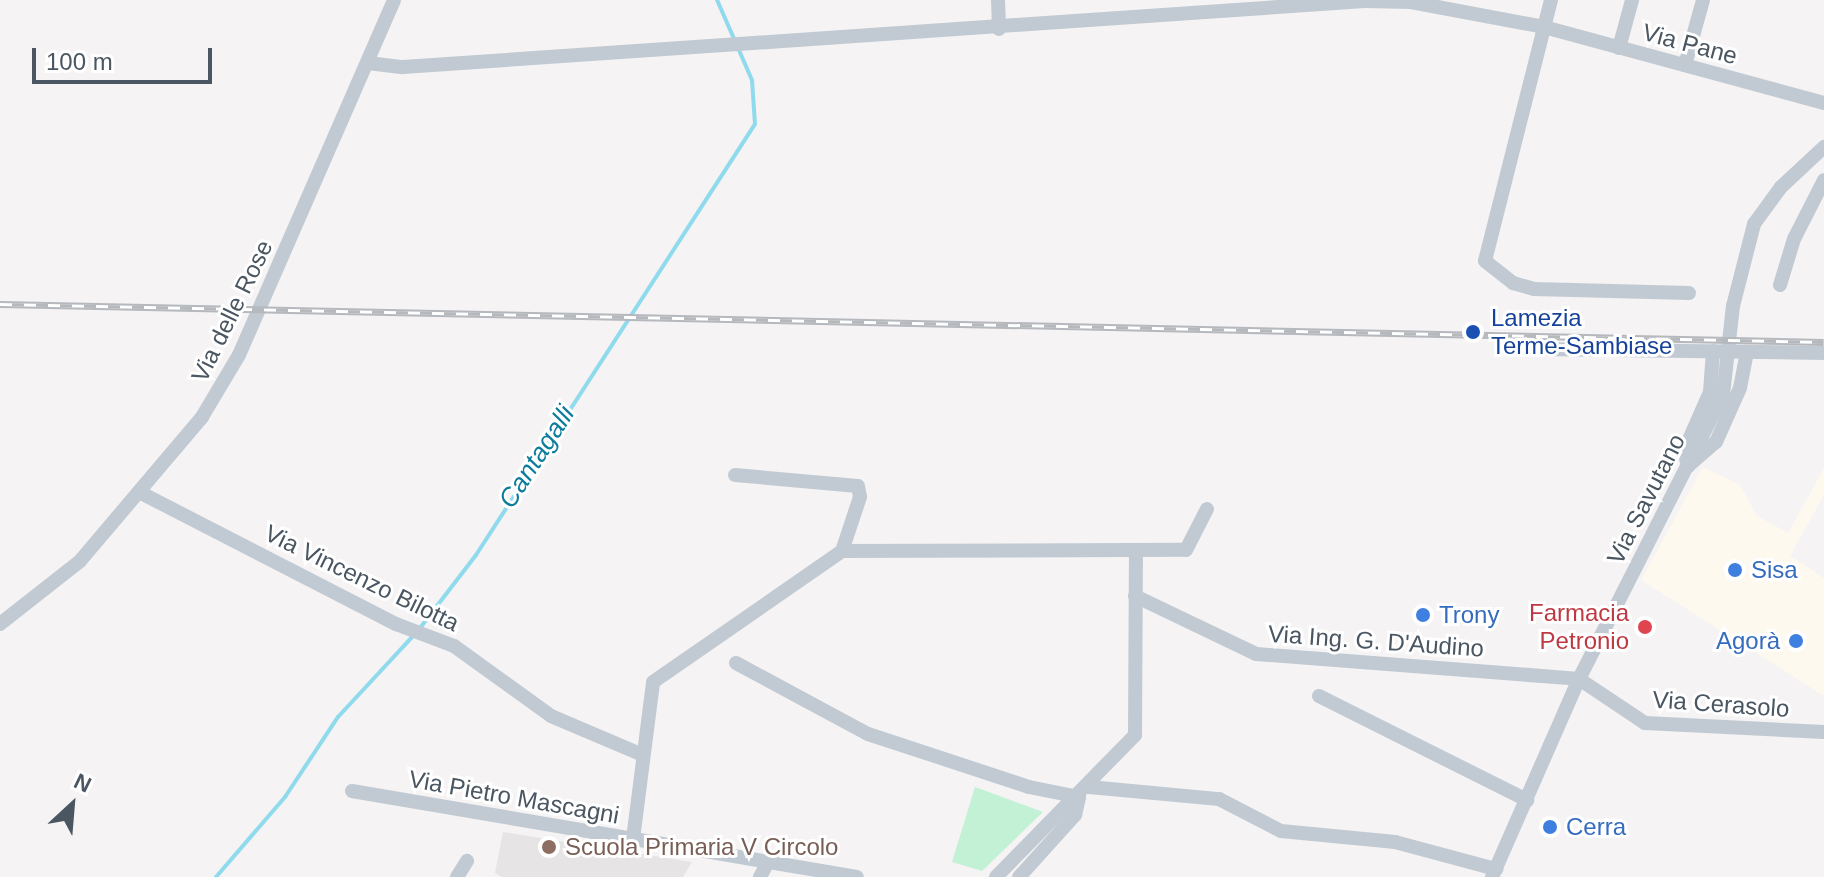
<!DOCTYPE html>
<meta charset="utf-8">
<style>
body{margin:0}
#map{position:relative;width:1824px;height:877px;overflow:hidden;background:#f5f3f3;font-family:Helvetica,sans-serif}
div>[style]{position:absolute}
.commercial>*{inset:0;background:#fdf9ef}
.education>*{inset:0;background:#e6e4e5}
.green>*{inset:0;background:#c3f1d5}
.stream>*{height:4px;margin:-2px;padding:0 2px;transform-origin:2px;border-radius:2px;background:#90daee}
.minor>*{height:14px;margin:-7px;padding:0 7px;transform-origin:7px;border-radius:7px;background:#c1cad2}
.rail>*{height:7px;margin-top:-3.5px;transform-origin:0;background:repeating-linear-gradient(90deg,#fff 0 12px,#b5b8bd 0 24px);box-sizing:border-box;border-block:2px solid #b5b8bd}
.dots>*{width:22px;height:22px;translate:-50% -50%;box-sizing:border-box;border:4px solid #fff;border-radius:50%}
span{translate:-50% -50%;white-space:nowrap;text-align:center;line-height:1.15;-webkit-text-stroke:6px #fff;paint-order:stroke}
.street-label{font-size:24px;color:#4a5661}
.transit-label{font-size:24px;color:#164399}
.left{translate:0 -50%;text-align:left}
.shop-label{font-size:24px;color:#366cbe}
.right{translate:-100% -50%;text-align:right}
.health-label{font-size:24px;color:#be3a42}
.education-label{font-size:24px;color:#785e54}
.water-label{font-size:26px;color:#0c7c9b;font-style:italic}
.north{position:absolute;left:32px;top:765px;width:80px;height:80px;-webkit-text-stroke:6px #fff;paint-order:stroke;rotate:26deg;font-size:22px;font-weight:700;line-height:32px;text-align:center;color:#4a5661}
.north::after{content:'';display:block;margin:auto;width:28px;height:36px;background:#4a5661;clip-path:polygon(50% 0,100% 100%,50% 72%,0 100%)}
.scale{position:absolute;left:32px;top:48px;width:180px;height:36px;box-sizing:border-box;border:4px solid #4a5661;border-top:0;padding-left:10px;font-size:24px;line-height:28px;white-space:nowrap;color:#4a5661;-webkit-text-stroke:6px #fff;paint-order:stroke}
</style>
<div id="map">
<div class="commercial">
<i style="clip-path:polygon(1703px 467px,1740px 485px,1757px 516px,1788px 533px,1824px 468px,1824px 495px,1790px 556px,1824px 578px,1824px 696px,1641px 580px)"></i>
</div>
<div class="education">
<i style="clip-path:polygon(503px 832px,692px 862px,683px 877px,502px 877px,495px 873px)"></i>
</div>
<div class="green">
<i style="clip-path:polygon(975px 787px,1043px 812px,982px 871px,952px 862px)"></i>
</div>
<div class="stream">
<i style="left:420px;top:628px;width:92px;rotate:-52.5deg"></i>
<i style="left:476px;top:555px;width:513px;rotate:-57.08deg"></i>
<i style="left:755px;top:124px;width:44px;rotate:-93.9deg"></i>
<i style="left:752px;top:80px;width:87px;rotate:-113.6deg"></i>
<i style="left:216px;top:877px;width:106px;rotate:-49.2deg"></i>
<i style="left:285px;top:797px;width:96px;rotate:-56.5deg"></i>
<i style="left:338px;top:717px;width:112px;rotate:-47.2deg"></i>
</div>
<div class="minor">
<i style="left:998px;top:0;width:29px;rotate:88deg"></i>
<i style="left:1551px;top:0;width:269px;rotate:104.2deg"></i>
<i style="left:1485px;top:261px;width:36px;rotate:38deg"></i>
<i style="left:1513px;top:283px;width:22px;rotate:16deg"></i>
<i style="left:1534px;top:289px;width:155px;rotate:1.5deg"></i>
<i style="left:1619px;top:48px;width:50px;rotate:-74.8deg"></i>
<i style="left:368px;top:63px;width:35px;rotate:7deg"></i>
<i style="left:403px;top:67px;width:964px;rotate:-3.92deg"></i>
<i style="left:1365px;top:1px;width:46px;rotate:1.2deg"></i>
<i style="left:1411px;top:2px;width:135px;rotate:10.6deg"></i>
<i style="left:1544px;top:27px;width:290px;rotate:15.2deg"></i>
<i style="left:1685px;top:65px;width:67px;rotate:-74.5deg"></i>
<i style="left:1780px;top:285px;width:48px;rotate:-73.1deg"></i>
<i style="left:1794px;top:239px;width:66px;rotate:-63deg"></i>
<i style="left:1540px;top:349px;width:284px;rotate:0.8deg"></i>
<i style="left:1713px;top:351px;width:41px;rotate:94.2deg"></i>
<i style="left:1710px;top:392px;width:64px;rotate:113.8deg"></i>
<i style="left:1684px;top:451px;width:16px;rotate:75deg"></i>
<i style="left:1688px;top:466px;width:37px;rotate:-41deg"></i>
<i style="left:1716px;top:442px;width:59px;rotate:-66deg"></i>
<i style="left:1740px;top:388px;width:37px;rotate:-79deg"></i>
<i style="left:735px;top:475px;width:123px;rotate:5.1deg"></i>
<i style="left:858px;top:486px;width:11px;rotate:80deg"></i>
<i style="left:860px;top:497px;width:57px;rotate:108.4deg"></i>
<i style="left:141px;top:493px;width:287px;rotate:27.2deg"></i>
<i style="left:396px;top:624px;width:62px;rotate:20.8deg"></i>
<i style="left:454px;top:646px;width:120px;rotate:35.8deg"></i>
<i style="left:551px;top:716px;width:100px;rotate:23deg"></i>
<i style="left:1135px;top:596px;width:134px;rotate:25.6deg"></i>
<i style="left:1256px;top:654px;width:324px;rotate:4.4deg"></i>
<i style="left:1579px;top:679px;width:79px;rotate:33.7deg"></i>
<i style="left:1645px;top:723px;width:179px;rotate:2.9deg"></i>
<i style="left:0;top:624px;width:102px;rotate:-38.2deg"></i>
<i style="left:80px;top:561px;width:189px;rotate:-49.7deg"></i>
<i style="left:202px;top:417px;width:72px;rotate:-59.2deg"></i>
<i style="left:239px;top:355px;width:387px;rotate:-66.4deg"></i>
<i style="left:736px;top:663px;width:150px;rotate:28.3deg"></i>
<i style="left:868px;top:734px;width:169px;rotate:18.2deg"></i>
<i style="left:1029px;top:787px;width:51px;rotate:11.3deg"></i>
<i style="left:1319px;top:696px;width:233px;rotate:26.6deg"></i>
<i style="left:1089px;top:787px;width:131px;rotate:5.3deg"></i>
<i style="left:1219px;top:799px;width:70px;rotate:27.3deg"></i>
<i style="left:1281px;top:831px;width:115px;rotate:5.5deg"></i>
<i style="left:1395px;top:842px;width:105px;rotate:15deg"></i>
<i style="left:352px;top:791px;width:512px;rotate:9.66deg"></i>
<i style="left:633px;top:839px;width:158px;rotate:-82.7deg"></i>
<i style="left:653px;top:682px;width:230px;rotate:-34.7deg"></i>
<i style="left:842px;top:551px;width:344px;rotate:-0.2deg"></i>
<i style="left:1186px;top:550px;width:46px;rotate:-62.9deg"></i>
<i style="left:457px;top:877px;width:19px;rotate:-58deg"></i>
<i style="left:760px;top:877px;width:17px;rotate:-62deg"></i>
<i style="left:996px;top:877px;width:199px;rotate:-45.6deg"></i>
<i style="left:1135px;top:735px;width:184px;rotate:-89.7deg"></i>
<i style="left:1019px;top:877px;width:84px;rotate:-47.9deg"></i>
<i style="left:1075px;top:815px;width:18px;rotate:-77deg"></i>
<i style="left:1492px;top:877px;width:216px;rotate:-66.3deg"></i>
<i style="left:1579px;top:679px;width:318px;rotate:-63.1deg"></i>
<i style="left:1723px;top:395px;width:90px;rotate:-83.6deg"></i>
<i style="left:1733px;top:306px;width:85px;rotate:-75.6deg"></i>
<i style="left:1754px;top:224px;width:46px;rotate:-53.9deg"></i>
<i style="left:1781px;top:187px;width:59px;rotate:-42.9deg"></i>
</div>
<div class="rail">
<i style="left:0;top:304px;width:1824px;rotate:1.19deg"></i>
</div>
<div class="dots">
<i style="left:1473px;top:332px;background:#1a4fb4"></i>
<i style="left:1735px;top:570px;background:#3f7fe0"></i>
<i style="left:1423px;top:615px;background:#3f7fe0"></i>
<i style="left:1645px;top:627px;background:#e0444e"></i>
<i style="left:1796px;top:641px;background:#3f7fe0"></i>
<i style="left:1550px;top:827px;background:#3f7fe0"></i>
<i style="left:549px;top:847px;background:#8d6e63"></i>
</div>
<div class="street-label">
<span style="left:1690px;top:44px;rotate:15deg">Via Pane</span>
<span style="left:232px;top:311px;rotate:-64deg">Via delle Rose</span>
<span style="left:1646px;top:499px;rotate:-63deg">Via Savutano</span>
<span style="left:362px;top:578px;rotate:26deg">Via Vincenzo Bilotta</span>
<span style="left:1376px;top:641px;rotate:4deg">Via Ing. G. D'Audino</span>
<span style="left:1721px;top:704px;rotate:4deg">Via Cerasolo</span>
<span style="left:514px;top:797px;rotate:10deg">Via Pietro Mascagni</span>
</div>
<div class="transit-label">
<span class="left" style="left:1491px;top:332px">Lamezia<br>Terme-Sambiase</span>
</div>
<div class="shop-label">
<span class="left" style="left:1751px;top:570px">Sisa</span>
<span class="left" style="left:1439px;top:615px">Trony</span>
<span class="right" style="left:1780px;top:641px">Agorà</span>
<span class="left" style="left:1566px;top:827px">Cerra</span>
</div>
<div class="health-label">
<span class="right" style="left:1629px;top:627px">Farmacia<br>Petronio</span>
</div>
<div class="education-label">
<span class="left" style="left:565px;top:847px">Scuola Primaria V Circolo</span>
</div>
<div class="water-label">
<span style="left:537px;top:457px;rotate:-57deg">Cantagalli</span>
</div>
<div class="north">N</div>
<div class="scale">100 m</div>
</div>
